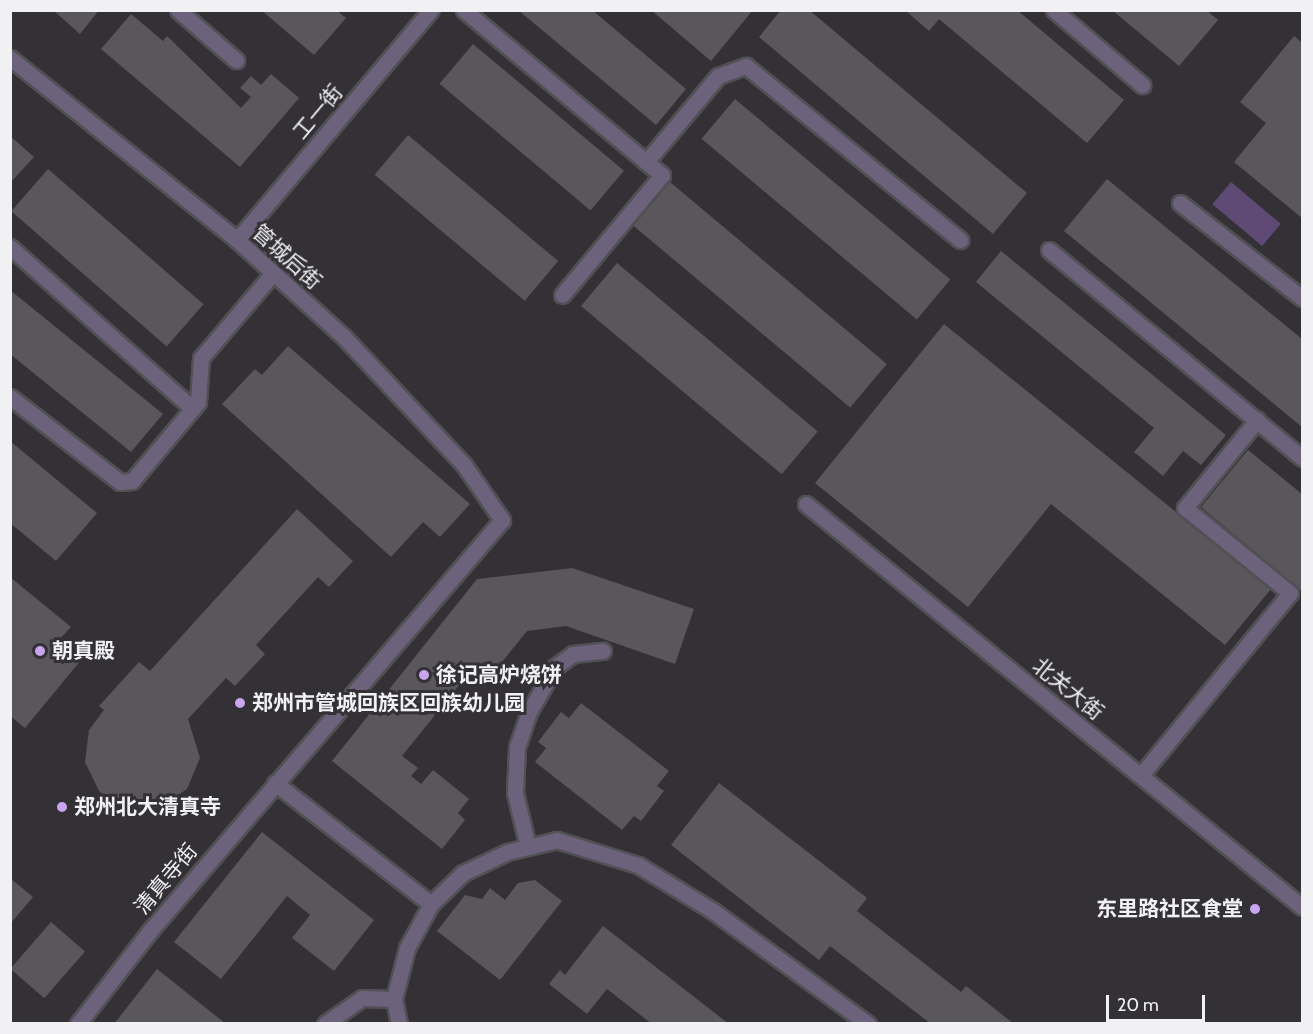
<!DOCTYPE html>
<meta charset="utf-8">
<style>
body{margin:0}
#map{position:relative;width:1313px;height:1034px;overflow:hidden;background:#333136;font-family:Cabin,"Noto Sans SC",sans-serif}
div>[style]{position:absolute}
.green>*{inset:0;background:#5e4a75;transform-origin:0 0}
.building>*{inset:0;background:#59575c;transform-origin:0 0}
.roads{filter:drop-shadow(2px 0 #515054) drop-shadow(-2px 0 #515054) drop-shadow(0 2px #515054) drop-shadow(0 -2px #515054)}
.minor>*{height:15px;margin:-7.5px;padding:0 7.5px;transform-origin:7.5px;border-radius:7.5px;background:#6d627c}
.dots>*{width:16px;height:16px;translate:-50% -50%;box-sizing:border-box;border:3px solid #333136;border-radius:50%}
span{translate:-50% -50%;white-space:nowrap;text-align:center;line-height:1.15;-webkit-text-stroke:6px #333136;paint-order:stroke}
.street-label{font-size:21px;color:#f1f0f3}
.poi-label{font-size:21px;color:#f1f0f3;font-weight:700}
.left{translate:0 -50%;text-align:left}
.right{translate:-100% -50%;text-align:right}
.frame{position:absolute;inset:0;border:12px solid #f1f0f3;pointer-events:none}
.scale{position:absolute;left:1106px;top:995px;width:99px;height:27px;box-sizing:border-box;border:3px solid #f1f0f3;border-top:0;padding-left:8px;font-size:18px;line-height:21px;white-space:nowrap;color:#f1f0f3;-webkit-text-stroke:4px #333136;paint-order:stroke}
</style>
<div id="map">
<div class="green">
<i style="left:1231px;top:182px;width:65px;height:29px;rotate:40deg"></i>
</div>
<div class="building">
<i style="clip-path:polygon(53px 10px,99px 10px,80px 34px)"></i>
<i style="clip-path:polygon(261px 10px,336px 10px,346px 18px,314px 55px)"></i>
<i style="clip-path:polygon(518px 10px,592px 10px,686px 89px,656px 125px)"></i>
<i style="clip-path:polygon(651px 10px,753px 10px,711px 61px)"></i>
<i style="clip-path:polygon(781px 10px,809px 10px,1027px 193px,993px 234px,759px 37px)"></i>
<i style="clip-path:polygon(905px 10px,1017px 10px,1124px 100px,1087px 143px,939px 19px,929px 31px)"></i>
<i style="clip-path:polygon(1112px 10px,1206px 10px,1218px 20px,1179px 66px)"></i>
<i style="clip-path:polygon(131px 14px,163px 41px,167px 36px,241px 108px,251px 97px,240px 88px,251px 76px,261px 85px,271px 74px,299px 98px,240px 167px,101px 49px)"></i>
<i style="clip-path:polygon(1294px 36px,1302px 43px,1302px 218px,1234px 162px,1266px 123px,1240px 102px)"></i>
<i style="left:473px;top:44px;width:197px;height:52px;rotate:40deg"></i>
<i style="left:735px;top:99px;width:281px;height:52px;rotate:40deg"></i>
<i style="left:408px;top:135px;width:196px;height:52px;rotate:40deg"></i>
<i style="clip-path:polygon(10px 136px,34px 157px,10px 183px)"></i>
<i style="left:48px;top:169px;width:206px;height:56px;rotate:41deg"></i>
<i style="clip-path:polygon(1107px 179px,1302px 339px,1302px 427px,1064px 231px)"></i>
<i style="left:670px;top:182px;width:283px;height:57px;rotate:40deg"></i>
<i style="clip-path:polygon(1001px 251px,1226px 435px,1201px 465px,1183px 451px,1163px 476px,1134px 452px,1154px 428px,976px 282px)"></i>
<i style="left:617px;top:263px;width:262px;height:56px;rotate:40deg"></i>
<i style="clip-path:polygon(10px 290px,163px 414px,131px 452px,10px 354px)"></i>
<i style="clip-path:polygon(944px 324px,1271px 589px,1225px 645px,1051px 504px,968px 607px,815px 483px)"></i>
<i style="clip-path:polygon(288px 346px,470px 504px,440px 537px,423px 522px,391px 557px,222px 404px,255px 369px,262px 375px)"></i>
<i style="clip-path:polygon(10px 441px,97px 513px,56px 561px,10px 523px)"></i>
<i style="clip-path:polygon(1248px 450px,1302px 494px,1302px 591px,1201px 507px)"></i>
<i style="clip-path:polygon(297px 509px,353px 561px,329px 587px,318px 577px,256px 645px,265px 654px,235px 686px,226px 678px,188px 719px,200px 758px,187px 789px,160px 807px,143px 810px,112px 801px,99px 791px,85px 762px,89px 730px,104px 710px,99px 706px,139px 662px,150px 671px)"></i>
<i style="clip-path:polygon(572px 568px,694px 609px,675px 664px,566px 626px,527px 631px,498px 667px,476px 664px,402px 756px,418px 768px,411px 776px,421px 784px,433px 770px,469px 799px,458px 813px,465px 820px,442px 849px,332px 761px,477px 579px)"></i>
<i style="clip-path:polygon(10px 577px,71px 627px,58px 641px,81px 660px,25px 728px,10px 716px)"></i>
<i style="clip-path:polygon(581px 703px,669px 771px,657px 786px,664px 791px,641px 821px,634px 816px,622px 830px,535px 762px,546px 748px,538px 742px,561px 712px,569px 718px)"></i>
<i style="clip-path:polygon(719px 783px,867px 898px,857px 911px,961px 992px,966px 986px,1014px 1024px,931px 1024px,830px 946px,819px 960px,671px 845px)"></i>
<i style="clip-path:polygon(262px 832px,374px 920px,334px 971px,292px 938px,310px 915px,287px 896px,221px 979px,174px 942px)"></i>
<i style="clip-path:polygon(10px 878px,33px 897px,10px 924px)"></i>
<i style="clip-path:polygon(535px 880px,562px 901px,500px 980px,437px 931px,465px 895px,482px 899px,490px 888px,505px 900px,518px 883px)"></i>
<i style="left:51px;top:922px;width:45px;height:62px;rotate:41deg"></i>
<i style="clip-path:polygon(603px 926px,729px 1024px,652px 1024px,607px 989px,587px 1014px,549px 984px,560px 970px,565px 975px)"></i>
<i style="clip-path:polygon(157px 969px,226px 1024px,114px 1024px)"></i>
</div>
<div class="roads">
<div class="minor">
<i style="left:178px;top:10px;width:77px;rotate:40.8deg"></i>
<i style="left:464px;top:10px;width:258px;rotate:39.8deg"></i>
<i style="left:662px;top:175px;width:156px;rotate:129.8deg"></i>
<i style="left:1054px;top:10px;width:116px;rotate:40.4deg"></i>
<i style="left:10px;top:58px;width:291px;rotate:38.7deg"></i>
<i style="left:237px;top:240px;width:144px;rotate:42.2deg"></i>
<i style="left:344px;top:337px;width:175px;rotate:46.8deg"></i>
<i style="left:464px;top:465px;width:67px;rotate:55.4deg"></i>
<i style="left:502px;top:520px;width:543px;rotate:130.59deg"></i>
<i style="left:149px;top:932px;width:116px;rotate:127.7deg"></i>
<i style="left:646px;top:162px;width:112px;rotate:-50.1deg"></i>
<i style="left:718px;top:76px;width:30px;rotate:-20deg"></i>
<i style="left:746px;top:66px;width:276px;rotate:39.1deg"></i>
<i style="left:1180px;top:203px;width:155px;rotate:37.9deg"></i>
<i style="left:237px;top:240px;width:301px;rotate:-49.9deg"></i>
<i style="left:10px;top:247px;width:244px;rotate:41.5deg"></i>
<i style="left:1049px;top:250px;width:328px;rotate:39.4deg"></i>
<i style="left:10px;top:397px;width:139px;rotate:37.7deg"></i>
<i style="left:120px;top:482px;width:12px;rotate:-5deg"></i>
<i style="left:132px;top:481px;width:103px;rotate:-50.1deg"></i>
<i style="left:198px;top:402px;width:44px;rotate:-86.1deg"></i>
<i style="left:201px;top:358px;width:111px;rotate:-49.7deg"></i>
<i style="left:806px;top:504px;width:639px;rotate:39.09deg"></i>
<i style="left:1141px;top:775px;width:235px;rotate:-50.7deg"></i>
<i style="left:1290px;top:593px;width:135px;rotate:-141deg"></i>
<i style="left:1185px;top:508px;width:114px;rotate:-50.7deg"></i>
<i style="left:275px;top:783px;width:197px;rotate:37.8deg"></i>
<i style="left:528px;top:847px;width:56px;rotate:-103.5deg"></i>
<i style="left:515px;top:793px;width:46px;rotate:-87.5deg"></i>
<i style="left:517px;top:747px;width:39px;rotate:-71deg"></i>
<i style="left:530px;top:710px;width:50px;rotate:-59.8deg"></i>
<i style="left:555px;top:667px;width:22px;rotate:-36deg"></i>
<i style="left:573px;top:654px;width:30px;rotate:-6deg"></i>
<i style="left:325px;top:1024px;width:45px;rotate:-35.1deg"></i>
<i style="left:362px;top:998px;width:32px;rotate:2deg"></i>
<i style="left:399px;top:1024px;width:25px;rotate:-101deg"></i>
<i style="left:394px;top:999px;width:53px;rotate:-75.7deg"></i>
<i style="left:407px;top:948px;width:50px;rotate:-61.4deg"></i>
<i style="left:431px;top:904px;width:45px;rotate:-44.1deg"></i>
<i style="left:463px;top:873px;width:49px;rotate:-25.5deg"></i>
<i style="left:507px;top:852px;width:51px;rotate:-13.5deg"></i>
<i style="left:557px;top:840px;width:85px;rotate:17.2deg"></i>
<i style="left:638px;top:865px;width:88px;rotate:31.5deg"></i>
<i style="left:713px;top:911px;width:192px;rotate:36.1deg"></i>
</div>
</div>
<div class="dots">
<i style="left:40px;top:651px;background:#c7a6ef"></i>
<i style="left:424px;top:675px;background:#c7a6ef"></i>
<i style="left:240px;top:703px;background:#c7a6ef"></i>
<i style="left:62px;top:807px;background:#c7a6ef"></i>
<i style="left:1255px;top:909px;background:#c7a6ef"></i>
</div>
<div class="street-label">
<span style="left:318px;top:112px;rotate:-50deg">工一街</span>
<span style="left:287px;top:257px;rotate:42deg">管城后街</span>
<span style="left:1068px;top:689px;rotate:39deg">北关大街</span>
<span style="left:166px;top:879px;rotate:-50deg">清真寺街</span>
</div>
<div class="poi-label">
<span class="left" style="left:52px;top:651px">朝真殿</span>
<span class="left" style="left:436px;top:675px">徐记高炉烧饼</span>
<span class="left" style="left:252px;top:703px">郑州市管城回族区回族幼儿园</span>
<span class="left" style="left:74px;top:807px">郑州北大清真寺</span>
<span class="right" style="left:1243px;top:909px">东里路社区食堂</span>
</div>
<div class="frame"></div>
<div class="scale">20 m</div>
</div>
